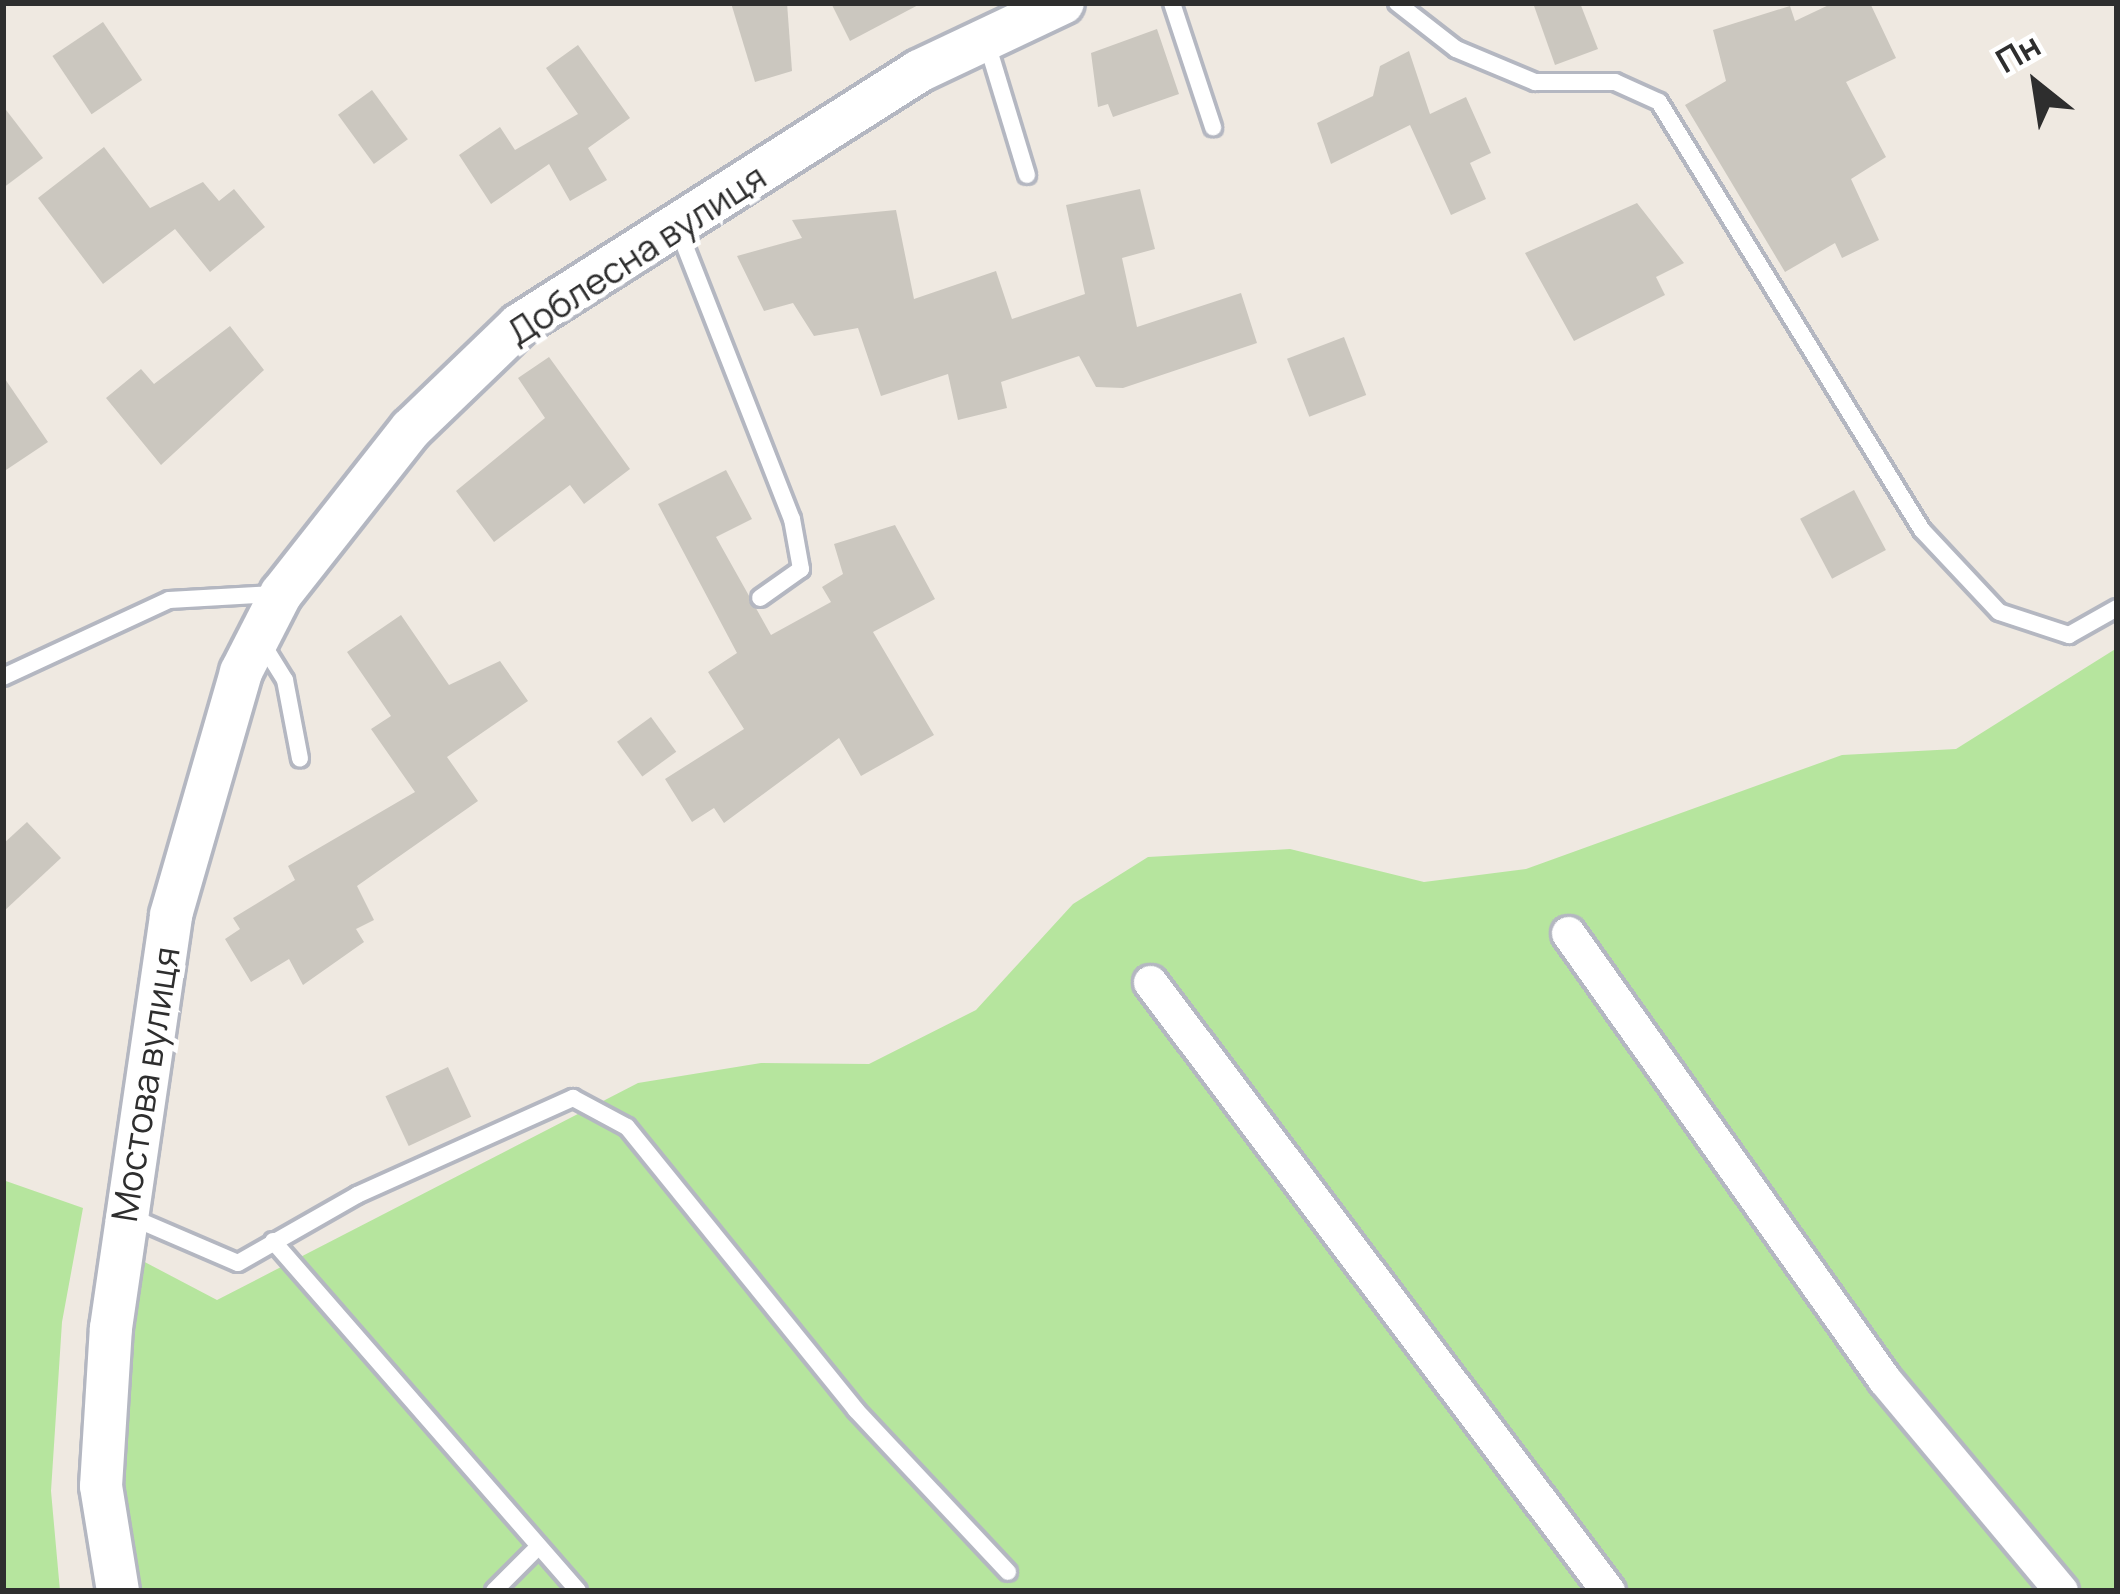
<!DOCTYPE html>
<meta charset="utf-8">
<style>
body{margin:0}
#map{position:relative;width:2120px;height:1594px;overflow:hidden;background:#efe9e1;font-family:Manrope,sans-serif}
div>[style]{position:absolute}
.green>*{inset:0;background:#b6e59e}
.building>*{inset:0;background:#cbc7bf;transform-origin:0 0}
.roads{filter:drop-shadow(3px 0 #b4b7c1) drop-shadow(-3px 0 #b4b7c1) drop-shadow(0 3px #b4b7c1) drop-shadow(0 -3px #b4b7c1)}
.service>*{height:16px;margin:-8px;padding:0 8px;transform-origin:8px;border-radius:8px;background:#fff}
.minor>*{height:33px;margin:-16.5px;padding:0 16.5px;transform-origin:16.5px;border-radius:16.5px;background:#fff}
.tertiary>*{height:42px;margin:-21px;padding:0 21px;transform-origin:21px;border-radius:21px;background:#fff}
span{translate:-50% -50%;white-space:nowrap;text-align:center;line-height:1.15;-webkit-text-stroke:10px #fff;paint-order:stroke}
.street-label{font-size:36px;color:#2e2e2e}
.frame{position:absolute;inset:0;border:6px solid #2e2e2e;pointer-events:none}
.north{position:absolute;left:1976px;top:24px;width:120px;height:120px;-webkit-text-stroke:9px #fff;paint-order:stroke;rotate:330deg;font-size:33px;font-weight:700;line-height:48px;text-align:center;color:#2e2e2e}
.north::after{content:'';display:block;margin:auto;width:42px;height:54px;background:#2e2e2e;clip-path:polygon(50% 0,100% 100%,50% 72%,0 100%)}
</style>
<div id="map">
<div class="green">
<i style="clip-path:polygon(2117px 648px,2117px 1591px,138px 1591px,120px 1505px,125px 1321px,139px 1259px,217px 1300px,638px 1083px,761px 1063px,869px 1064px,976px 1010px,1073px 904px,1148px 857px,1290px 849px,1424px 882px,1526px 869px,1842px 755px,1956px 749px)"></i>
<i style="clip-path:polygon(3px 1180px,83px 1208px,62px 1322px,51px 1491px,60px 1591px,3px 1591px)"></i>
</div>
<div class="building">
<i style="clip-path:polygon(731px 3px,787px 3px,792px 71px,755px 82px)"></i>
<i style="clip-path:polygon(831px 3px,922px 3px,850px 41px)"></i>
<i style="clip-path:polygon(1533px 3px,1580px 3px,1598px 49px,1555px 65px)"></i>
<i style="clip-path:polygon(1833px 3px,1870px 3px,1896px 58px,1846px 82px,1886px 157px,1851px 179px,1879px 240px,1842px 258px,1835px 243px,1785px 272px,1685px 105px,1726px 81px,1713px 30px,1790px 6px,1795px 21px)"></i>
<i style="left:103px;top:22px;width:70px;height:61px;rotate:56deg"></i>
<i style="clip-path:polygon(1157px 29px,1179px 94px,1113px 117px,1108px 104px,1098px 107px,1091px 53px)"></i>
<i style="clip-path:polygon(578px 45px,630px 118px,588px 148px,607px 180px,570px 201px,549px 164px,491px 204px,459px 155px,500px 127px,515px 150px,578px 114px,546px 68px)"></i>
<i style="clip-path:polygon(1409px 51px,1430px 114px,1466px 97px,1491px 153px,1470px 163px,1486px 199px,1451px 215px,1410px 125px,1331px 164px,1317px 123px,1373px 96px,1380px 66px)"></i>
<i style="left:372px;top:90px;width:61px;height:42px;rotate:54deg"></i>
<i style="clip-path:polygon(3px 106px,43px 158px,3px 188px)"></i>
<i style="clip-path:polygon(104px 147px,150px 208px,203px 182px,219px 201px,234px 189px,265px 227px,210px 272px,175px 229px,103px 284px,38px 198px)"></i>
<i style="clip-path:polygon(1140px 189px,1155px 249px,1122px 258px,1137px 327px,1241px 293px,1257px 343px,1123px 388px,1096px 387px,1079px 356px,1001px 382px,1007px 408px,958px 420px,948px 374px,881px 396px,858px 328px,814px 336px,793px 303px,764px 311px,737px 256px,802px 238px,792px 220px,896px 210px,914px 299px,996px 271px,1012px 319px,1085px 294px,1066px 205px)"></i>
<i style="clip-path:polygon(1637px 203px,1684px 263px,1656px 277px,1665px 295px,1574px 341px,1525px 253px)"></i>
<i style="clip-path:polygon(230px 326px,264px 370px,161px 465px,106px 398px,141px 369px,154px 384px)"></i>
<i style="left:1344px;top:337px;width:62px;height:61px;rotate:69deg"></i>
<i style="clip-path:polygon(549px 357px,630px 469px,584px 504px,570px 485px,494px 542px,456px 491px,545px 418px,518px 378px)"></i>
<i style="clip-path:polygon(3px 376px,48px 442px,3px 472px)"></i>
<i style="clip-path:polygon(726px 470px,752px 519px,716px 537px,771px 635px,831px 602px,822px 587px,843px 574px,834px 544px,895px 525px,935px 599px,873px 632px,934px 735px,861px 776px,839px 738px,724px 823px,714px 808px,692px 822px,665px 779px,744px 729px,708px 672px,737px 653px,658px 504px)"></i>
<i style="left:1854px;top:490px;width:68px;height:61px;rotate:62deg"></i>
<i style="clip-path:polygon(401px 615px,449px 685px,500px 661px,528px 701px,447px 757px,478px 801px,357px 886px,374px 920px,356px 929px,364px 942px,303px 985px,289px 959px,251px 982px,225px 939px,240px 929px,233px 918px,295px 880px,288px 866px,415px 792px,371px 729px,391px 716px,347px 652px)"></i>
<i style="left:651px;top:717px;width:43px;height:42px;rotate:54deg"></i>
<i style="clip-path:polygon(27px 822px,61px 858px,3px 912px,3px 844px)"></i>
<i style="left:448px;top:1067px;width:55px;height:69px;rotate:65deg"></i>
</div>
<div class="roads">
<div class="service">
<i style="left:1172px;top:3px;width:131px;rotate:71.7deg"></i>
<i style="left:1397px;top:3px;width:75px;rotate:37.9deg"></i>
<i style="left:1456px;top:49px;width:86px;rotate:22.7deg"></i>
<i style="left:1535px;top:82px;width:80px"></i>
<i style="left:1615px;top:82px;width:48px;rotate:24.4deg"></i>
<i style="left:1659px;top:102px;width:502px;rotate:58.43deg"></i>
<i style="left:1922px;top:530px;width:112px;rotate:46.8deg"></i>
<i style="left:1999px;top:612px;width:74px;rotate:18.2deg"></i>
<i style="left:2069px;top:635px;width:55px;rotate:-29.4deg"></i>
<i style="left:986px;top:40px;width:141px;rotate:73.1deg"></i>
<i style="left:677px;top:226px;width:315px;rotate:68.6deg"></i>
<i style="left:792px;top:519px;width:51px;rotate:79.8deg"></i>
<i style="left:801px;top:569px;width:50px;rotate:144.7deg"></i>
<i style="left:262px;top:643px;width:44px;rotate:58.1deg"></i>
<i style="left:285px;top:680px;width:80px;rotate:79.2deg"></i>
<i style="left:3px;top:677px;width:183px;rotate:-24.9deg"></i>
<i style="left:169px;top:600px;width:105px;rotate:-3.3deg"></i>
<i style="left:131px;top:1217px;width:116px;rotate:23.3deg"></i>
<i style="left:238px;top:1263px;width:137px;rotate:-29.7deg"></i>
<i style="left:357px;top:1195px;width:237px;rotate:-24.2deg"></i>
<i style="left:573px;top:1098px;width:61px;rotate:28.2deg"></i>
<i style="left:627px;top:1127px;width:364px;rotate:51deg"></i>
<i style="left:856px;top:1410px;width:222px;rotate:46.8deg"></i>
<i style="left:273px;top:1241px;width:464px;rotate:48.9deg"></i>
<i style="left:494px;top:1591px;width:55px;rotate:-45deg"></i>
</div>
<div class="minor">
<i style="left:1568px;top:933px;width:547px;rotate:54.68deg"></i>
<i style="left:1884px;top:1379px;width:276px;rotate:50.1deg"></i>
<i style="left:1150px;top:982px;width:762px;rotate:53.05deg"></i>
</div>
<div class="tertiary">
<i style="left:118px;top:1591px;width:106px;rotate:-99.2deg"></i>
<i style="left:101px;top:1486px;width:158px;rotate:-86.4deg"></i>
<i style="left:111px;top:1328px;width:417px;rotate:-81.7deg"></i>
<i style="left:171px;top:915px;width:253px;rotate:-73.9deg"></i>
<i style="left:241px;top:672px;width:88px;rotate:-62.9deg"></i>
<i style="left:281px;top:594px;width:210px;rotate:-51.8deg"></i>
<i style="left:411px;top:429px;width:150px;rotate:-43.9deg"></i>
<i style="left:519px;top:325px;width:474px;rotate:-32.4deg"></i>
<i style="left:919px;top:71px;width:159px;rotate:-25.3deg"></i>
</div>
</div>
<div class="street-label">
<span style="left:636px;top:254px;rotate:-33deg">Доблесна вулиця</span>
<span style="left:145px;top:1084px;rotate:-81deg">Мостова вулиця</span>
</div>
<div class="frame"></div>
<div class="north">Пн</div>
</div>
